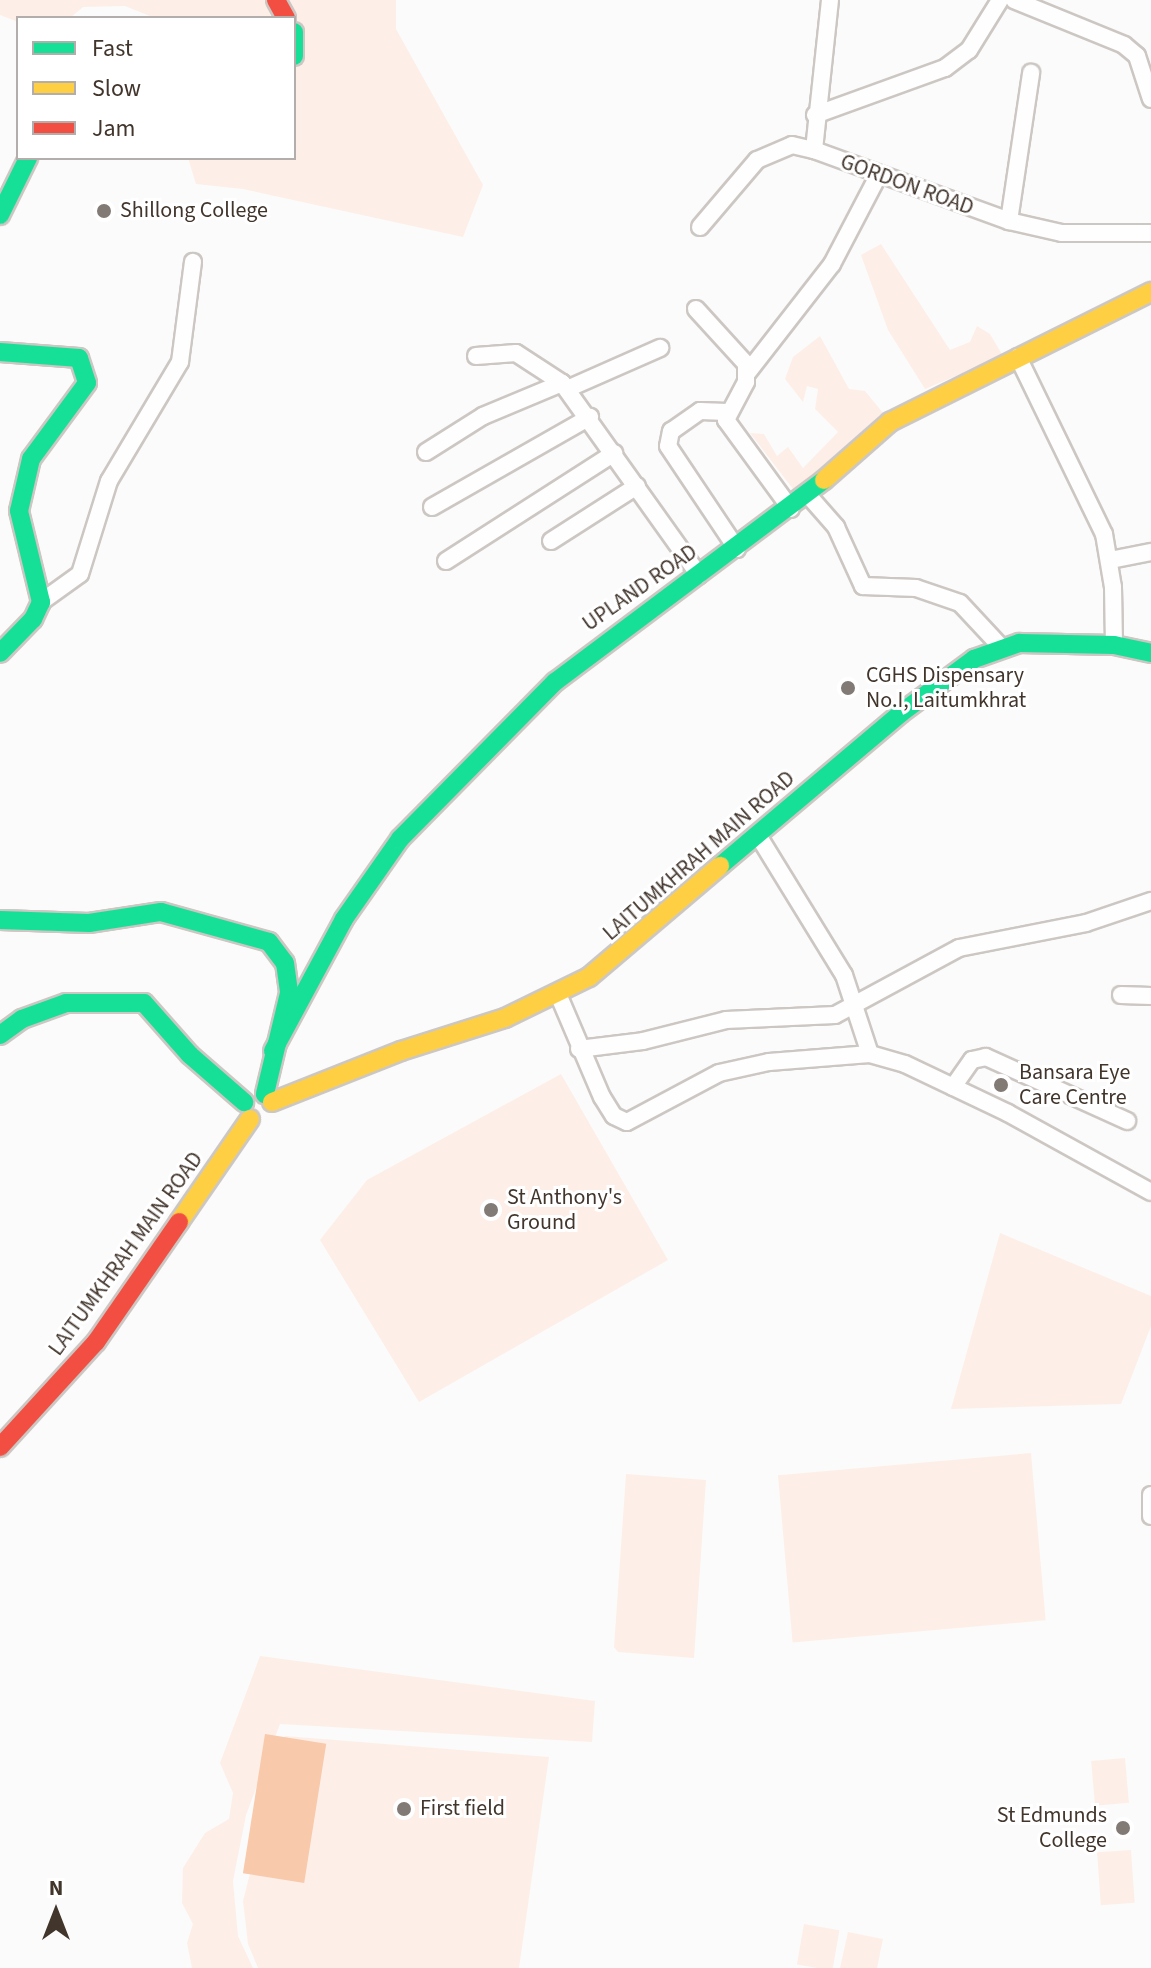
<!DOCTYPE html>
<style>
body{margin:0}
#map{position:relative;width:1151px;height:1968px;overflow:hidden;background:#fbfbfb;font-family:"Source Sans 3",sans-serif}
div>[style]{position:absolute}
.green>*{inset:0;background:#fdefe7;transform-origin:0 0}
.water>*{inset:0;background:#f8c9aa;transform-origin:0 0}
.roads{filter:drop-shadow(2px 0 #ccc7c3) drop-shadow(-2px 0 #ccc7c3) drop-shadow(0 2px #ccc7c3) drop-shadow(0 -2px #ccc7c3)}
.street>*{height:16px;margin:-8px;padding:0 8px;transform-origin:8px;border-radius:8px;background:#fefefe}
.fast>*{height:18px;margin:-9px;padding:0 9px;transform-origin:9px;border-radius:9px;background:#16e098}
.slow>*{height:18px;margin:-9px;padding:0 9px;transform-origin:9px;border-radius:9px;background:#ffcf43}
.jam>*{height:18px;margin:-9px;padding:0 9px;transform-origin:9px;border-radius:9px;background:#f24e42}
.dots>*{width:22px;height:22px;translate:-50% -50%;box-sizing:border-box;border:4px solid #fff;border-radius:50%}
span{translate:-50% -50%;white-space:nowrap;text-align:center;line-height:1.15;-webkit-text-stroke:6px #fff;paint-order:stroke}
.street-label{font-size:22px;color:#41352c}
.poi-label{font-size:22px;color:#41352c}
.left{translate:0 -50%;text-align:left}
.right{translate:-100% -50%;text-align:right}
.legend{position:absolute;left:16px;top:16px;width:280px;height:144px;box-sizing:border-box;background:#fff;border:2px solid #b3aeab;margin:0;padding:10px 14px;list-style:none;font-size:24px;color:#41352c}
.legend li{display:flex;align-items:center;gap:16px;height:40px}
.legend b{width:40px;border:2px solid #b3aeab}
.north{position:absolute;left:16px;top:1872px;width:80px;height:80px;-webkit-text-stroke:6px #fff;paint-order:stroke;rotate:0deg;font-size:22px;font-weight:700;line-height:32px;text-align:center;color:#41352c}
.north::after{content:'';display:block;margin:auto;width:28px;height:36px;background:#41352c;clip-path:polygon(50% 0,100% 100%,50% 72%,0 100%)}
</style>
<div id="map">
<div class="green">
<i style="clip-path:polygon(0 0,396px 0,396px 29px,483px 185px,463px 237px,243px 189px,196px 184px,188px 158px,294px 158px,294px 18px,155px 18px,125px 6px,83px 7px,70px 18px,18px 18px,18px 22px,0 15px)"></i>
<i style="clip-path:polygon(881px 244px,950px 350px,970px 342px,977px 326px,990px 334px,1003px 356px,925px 389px,888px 330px,861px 255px)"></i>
<i style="clip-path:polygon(820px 336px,849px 389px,865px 391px,884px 414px,809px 487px,793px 489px,750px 433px,764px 434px,777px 456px,788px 447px,803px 468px,838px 432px,815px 409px,818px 389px,807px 386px,803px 402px,785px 379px,793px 357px)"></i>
<i style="clip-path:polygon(561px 1074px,668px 1260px,419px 1402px,320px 1240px,367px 1180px)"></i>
<i style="clip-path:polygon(1000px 1233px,1151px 1296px,1151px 1326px,1121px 1404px,951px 1409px)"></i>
<i style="left:1031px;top:1453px;width:168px;height:254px;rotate:85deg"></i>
<i style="clip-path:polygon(626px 1474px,706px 1480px,694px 1658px,618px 1652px,614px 1647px)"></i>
<i style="clip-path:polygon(260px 1656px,595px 1701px,592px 1742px,280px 1724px,246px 1815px,233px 1881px,238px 1936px,253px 1968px,192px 1968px,187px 1943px,193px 1924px,182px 1903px,183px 1868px,205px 1833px,229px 1819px,233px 1793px,220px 1763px)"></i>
<i style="clip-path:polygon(285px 1736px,549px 1757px,519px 1968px,258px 1968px,248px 1944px,243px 1901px)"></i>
<i style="left:1125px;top:1758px;width:45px;height:34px;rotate:85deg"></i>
<i style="left:1131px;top:1850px;width:53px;height:34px;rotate:86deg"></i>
<i style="left:804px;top:1924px;width:36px;height:41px;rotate:10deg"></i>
<i style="clip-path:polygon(848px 1932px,883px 1939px,877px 1968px,840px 1968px)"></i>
</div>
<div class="water">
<i style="left:265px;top:1734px;width:62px;height:141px;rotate:9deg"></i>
</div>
<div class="roads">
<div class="street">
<i style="left:830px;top:0;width:151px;rotate:96.1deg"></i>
<i style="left:814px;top:150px;width:208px;rotate:20deg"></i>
<i style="left:1009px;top:221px;width:54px;rotate:12.8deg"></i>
<i style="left:1062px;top:233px;width:89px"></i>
<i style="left:1014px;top:0;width:119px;rotate:22.2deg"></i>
<i style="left:1124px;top:45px;width:17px;rotate:40deg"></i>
<i style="left:1137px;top:56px;width:45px;rotate:72deg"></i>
<i style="left:815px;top:115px;width:138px;rotate:-19.9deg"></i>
<i style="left:945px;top:68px;width:30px;rotate:-37deg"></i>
<i style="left:969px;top:50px;width:59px;rotate:-58.2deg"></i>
<i style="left:1009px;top:221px;width:150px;rotate:-81.5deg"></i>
<i style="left:700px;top:227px;width:88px;rotate:-49.6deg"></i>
<i style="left:757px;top:160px;width:38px;rotate:-23deg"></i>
<i style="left:792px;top:145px;width:23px;rotate:13deg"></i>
<i style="left:696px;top:309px;width:74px;rotate:47.7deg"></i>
<i style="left:746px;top:364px;width:18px;rotate:90deg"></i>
<i style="left:746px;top:382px;width:43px;rotate:117.8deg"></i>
<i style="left:726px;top:420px;width:110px;rotate:53.9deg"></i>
<i style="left:476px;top:356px;width:40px;rotate:-4.3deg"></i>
<i style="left:516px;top:353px;width:55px;rotate:33.1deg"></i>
<i style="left:562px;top:383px;width:236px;rotate:54.5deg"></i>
<i style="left:1018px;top:357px;width:197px;rotate:64.1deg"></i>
<i style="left:1104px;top:534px;width:54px;rotate:80.4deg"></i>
<i style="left:1113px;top:587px;width:58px;rotate:89deg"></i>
<i style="left:748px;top:372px;width:137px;rotate:-52.1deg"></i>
<i style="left:832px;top:264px;width:99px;rotate:-62.4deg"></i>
<i style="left:567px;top:389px;width:102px;rotate:-23.8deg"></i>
<i style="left:727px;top:412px;width:27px;rotate:-178deg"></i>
<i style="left:700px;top:411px;width:35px;rotate:145deg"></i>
<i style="left:671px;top:431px;width:15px;rotate:101deg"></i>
<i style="left:668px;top:446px;width:124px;rotate:56.2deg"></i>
<i style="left:426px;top:452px;width:67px;rotate:-32.3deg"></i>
<i style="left:483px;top:416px;width:86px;rotate:-22.7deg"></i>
<i style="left:808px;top:495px;width:43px;rotate:48.8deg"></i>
<i style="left:836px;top:527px;width:65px;rotate:65.4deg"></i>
<i style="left:863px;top:586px;width:53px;rotate:2.2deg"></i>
<i style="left:916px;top:588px;width:46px;rotate:18.8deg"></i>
<i style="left:960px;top:603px;width:60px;rotate:47deg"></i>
<i style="left:432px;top:507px;width:182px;rotate:-29.7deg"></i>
<i style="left:551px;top:541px;width:102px;rotate:-32.6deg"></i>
<i style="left:1110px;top:560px;width:42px;rotate:-11deg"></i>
<i style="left:446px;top:561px;width:200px;rotate:-32.7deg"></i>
<i style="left:41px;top:602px;width:48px;rotate:-35.7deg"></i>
<i style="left:80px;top:574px;width:97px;rotate:-72.7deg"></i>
<i style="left:109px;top:481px;width:139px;rotate:-59.2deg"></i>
<i style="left:180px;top:362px;width:101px;rotate:-82.6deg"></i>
<i style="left:759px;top:837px;width:162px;rotate:58.4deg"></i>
<i style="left:844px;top:975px;width:83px;rotate:71.8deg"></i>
<i style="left:558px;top:994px;width:112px;rotate:66.9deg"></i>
<i style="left:602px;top:1097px;width:22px;rotate:58deg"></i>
<i style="left:614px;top:1116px;width:14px;rotate:25deg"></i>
<i style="left:627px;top:1122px;width:104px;rotate:-28deg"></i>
<i style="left:719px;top:1073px;width:51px;rotate:-12.4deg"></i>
<i style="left:769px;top:1062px;width:101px;rotate:-4.5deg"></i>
<i style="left:870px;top:1054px;width:36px;rotate:16deg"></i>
<i style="left:905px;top:1064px;width:114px;rotate:25.4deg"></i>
<i style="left:1008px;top:1113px;width:163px;rotate:28.9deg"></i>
<i style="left:1121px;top:995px;width:30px;rotate:2deg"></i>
<i style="left:579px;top:1049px;width:64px;rotate:-7.1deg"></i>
<i style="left:643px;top:1041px;width:86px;rotate:-14.2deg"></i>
<i style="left:726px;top:1020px;width:109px;rotate:-2.6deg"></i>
<i style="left:835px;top:1015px;width:141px;rotate:-28.4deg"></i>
<i style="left:959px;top:948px;width:129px;rotate:-11.1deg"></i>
<i style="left:1086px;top:923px;width:69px;rotate:-18.7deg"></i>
<i style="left:953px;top:1087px;width:33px;rotate:-55deg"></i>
<i style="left:972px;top:1060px;width:14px;rotate:-12deg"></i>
<i style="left:986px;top:1057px;width:155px;rotate:24.4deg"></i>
<i style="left:1151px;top:1495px;width:21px;rotate:90deg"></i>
</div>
<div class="fast">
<i style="left:294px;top:32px;width:24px;rotate:90deg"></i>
<i style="left:0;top:215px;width:64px;rotate:-63.8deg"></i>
<i style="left:0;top:352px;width:79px;rotate:4.3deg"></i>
<i style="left:79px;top:358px;width:26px;rotate:72deg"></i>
<i style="left:87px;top:383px;width:94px;rotate:126.4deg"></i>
<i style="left:31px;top:459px;width:53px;rotate:103deg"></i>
<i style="left:19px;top:511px;width:94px;rotate:76.4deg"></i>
<i style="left:41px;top:602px;width:19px;rotate:115deg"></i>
<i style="left:33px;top:619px;width:47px;rotate:134.1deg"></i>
<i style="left:720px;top:866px;width:237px;rotate:-40.2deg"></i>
<i style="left:901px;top:713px;width:91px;rotate:-36.5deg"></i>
<i style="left:974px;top:659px;width:48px;rotate:-19.6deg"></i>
<i style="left:1019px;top:643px;width:95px;rotate:1.2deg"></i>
<i style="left:1114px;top:645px;width:38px;rotate:12deg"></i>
<i style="left:0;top:920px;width:89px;rotate:1.9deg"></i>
<i style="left:89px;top:923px;width:73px;rotate:-8.7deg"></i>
<i style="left:161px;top:912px;width:112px;rotate:15.5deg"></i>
<i style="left:269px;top:942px;width:26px;rotate:53deg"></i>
<i style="left:285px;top:963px;width:30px;rotate:82deg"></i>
<i style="left:289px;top:993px;width:104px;rotate:103.4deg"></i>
<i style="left:0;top:1035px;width:27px;rotate:-36deg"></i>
<i style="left:22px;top:1019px;width:47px;rotate:-20deg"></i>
<i style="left:66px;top:1003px;width:78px"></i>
<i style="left:144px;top:1003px;width:69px;rotate:48.5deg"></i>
<i style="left:190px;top:1055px;width:72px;rotate:41deg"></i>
<i style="left:273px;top:1051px;width:150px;rotate:-61.7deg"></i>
<i style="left:344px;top:919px;width:98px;rotate:-55deg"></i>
<i style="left:400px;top:839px;width:221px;rotate:-45.4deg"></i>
<i style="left:555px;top:682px;width:336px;rotate:-36.9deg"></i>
</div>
<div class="slow">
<i style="left:824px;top:480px;width:88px;rotate:-41.3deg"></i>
<i style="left:890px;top:422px;width:292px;rotate:-26.5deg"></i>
<i style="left:272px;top:1102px;width:139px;rotate:-21.6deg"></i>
<i style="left:401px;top:1051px;width:109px;rotate:-17.6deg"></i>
<i style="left:505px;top:1018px;width:93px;rotate:-26deg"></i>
<i style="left:589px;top:977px;width:172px;rotate:-40.3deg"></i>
<i style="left:179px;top:1222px;width:125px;rotate:-55.4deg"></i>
</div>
<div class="jam">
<i style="left:276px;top:0;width:21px;rotate:61deg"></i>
<i style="left:0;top:1447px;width:142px;rotate:-47.6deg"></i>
<i style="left:96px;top:1342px;width:146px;rotate:-55.3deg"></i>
</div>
</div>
<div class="dots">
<i style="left:104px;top:211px;background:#827a74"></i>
<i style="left:848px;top:688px;background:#827a74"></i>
<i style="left:1001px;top:1085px;background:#827a74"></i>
<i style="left:491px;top:1210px;background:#827a74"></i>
<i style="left:404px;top:1809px;background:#827a74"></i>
<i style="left:1123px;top:1828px;background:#827a74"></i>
</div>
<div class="street-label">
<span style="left:907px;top:185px;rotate:20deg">GORDON ROAD</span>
<span style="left:640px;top:588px;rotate:-35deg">UPLAND ROAD</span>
<span style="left:699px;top:856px;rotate:-41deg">LAITUMKHRAH MAIN ROAD</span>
<span style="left:126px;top:1254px;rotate:-54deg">LAITUMKHRAH MAIN ROAD</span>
</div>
<div class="poi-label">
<span class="left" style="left:120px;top:211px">Shillong College</span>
<span class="left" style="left:866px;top:688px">CGHS Dispensary<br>No.I, Laitumkhrat</span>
<span class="left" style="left:1019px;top:1085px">Bansara Eye<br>Care Centre</span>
<span class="left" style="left:507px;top:1210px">St Anthony's<br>Ground</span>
<span class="left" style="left:420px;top:1809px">First field</span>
<span class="right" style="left:1107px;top:1828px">St Edmunds<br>College</span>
</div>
<ul class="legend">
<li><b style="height:10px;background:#16e098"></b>Fast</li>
<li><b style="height:10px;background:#ffcf43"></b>Slow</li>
<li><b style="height:10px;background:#f24e42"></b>Jam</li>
</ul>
<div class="north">N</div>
</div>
